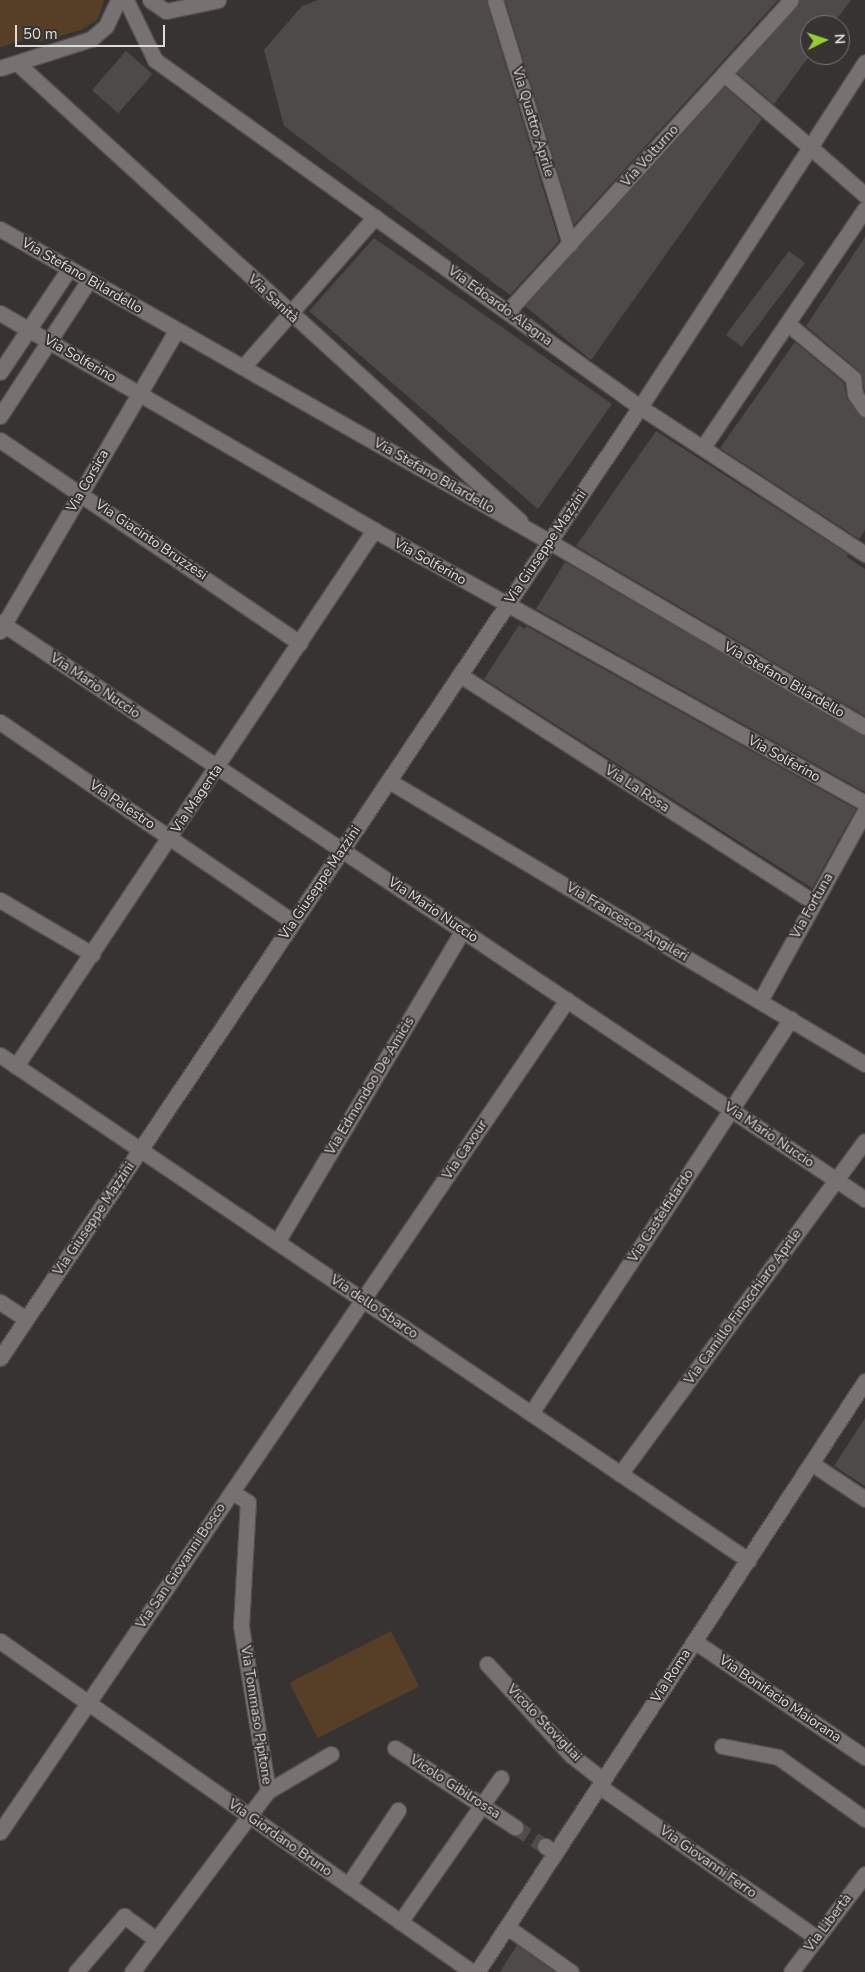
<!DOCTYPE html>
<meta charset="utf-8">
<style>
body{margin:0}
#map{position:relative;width:865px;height:1972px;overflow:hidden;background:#373332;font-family:"Nunito Sans",sans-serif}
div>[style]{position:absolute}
.green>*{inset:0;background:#573e27;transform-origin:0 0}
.building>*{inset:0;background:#4e4a49;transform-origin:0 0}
.minor-tunnel>*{height:15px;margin-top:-7.5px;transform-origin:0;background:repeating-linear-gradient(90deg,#504c4b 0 15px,transparent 0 23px)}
.roads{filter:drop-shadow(1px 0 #545050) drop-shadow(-1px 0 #545050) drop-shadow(0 1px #545050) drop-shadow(0 -1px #545050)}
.pedestrian>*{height:15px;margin:-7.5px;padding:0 7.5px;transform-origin:7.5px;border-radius:7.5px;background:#777271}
.minor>*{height:15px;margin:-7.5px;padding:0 7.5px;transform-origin:7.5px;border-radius:7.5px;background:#777271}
.tertiary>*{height:15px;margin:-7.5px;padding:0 7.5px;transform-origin:7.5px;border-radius:7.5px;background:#777271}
.secondary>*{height:15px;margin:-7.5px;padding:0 7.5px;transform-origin:7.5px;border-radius:7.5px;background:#777271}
span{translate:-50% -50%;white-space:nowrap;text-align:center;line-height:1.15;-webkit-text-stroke:4px #373332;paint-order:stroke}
.street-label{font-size:14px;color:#dedbdb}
.north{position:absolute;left:800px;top:15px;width:50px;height:50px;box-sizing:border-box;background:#373332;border:1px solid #7a7676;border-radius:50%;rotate:86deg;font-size:14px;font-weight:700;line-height:20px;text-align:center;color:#dedbdb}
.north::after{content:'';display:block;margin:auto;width:18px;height:22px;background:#98cb37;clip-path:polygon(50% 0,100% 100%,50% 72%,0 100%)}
.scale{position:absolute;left:15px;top:25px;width:150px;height:22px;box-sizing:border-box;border:2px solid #dedbdb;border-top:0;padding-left:6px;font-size:15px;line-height:18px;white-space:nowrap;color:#dedbdb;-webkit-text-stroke:4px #373332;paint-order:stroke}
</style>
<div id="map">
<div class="green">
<i style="clip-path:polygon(0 0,104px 0,98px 19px,81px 30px,39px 42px,37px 36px,0 47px)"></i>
<i style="left:391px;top:1631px;width:62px;height:114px;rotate:63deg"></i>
</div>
<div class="building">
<i style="clip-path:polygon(318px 0,486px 0,559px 241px,510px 295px,284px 126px,264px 50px,302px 6px)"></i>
<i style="clip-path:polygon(505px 0,778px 0,574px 225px)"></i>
<i style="clip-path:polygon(800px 0,851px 0,832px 25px,810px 25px,810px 55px,774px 104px,737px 73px)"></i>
<i style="left:126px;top:51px;width:35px;height:52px;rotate:41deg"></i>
<i style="clip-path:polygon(725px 87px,762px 119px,591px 360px,525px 306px)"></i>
<i style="clip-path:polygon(865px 237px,865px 392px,859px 371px,806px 326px)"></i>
<i style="clip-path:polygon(374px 238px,612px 404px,538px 509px,309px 311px)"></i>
<i style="left:789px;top:251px;width:20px;height:105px;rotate:37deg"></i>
<i style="clip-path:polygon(795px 342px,844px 383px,847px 399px,865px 418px,865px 530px,859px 539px,720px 448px)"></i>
<i style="clip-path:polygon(656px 431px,848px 554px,847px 557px,865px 569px,865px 716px,576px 546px)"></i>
<i style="clip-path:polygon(565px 562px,865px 736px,865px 792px,536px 609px)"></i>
<i style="clip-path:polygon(519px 625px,525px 629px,526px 626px,856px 809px,812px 888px,484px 679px)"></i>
<i style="clip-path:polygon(865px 1418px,865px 1486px,834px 1466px)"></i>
<i style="clip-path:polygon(517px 1945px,555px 1972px,500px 1972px)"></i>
</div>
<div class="minor-tunnel">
<i style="left:515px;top:1827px;width:36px;rotate:32deg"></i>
</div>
<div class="roads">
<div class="pedestrian">
<i style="left:788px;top:324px;width:85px;rotate:39.7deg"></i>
<i style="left:853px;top:378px;width:16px;rotate:83deg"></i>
<i style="left:855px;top:394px;width:18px;rotate:56deg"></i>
</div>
<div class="minor">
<i style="left:495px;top:0;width:255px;rotate:72.9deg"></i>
<i style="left:865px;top:62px;width:101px;rotate:122.9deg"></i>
<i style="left:810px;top:147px;width:73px;rotate:41.1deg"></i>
<i style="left:17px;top:63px;width:680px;rotate:42.32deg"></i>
<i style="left:508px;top:311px;width:420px;rotate:-47.7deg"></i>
<i style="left:0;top:313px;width:432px;rotate:30.1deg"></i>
<i style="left:374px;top:530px;width:562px;rotate:29.07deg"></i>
<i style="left:243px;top:367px;width:200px;rotate:-48.7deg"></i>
<i style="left:0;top:372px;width:124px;rotate:-56.2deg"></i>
<i style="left:640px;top:407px;width:311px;rotate:-56.8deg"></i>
<i style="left:810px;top:147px;width:113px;rotate:-139.7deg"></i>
<i style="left:0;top:416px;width:163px;rotate:-56.8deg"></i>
<i style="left:0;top:440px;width:362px;rotate:34.1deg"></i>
<i style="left:703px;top:447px;width:288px;rotate:-55.8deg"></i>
<i style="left:0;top:631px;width:348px;rotate:-59.6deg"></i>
<i style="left:460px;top:675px;width:421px;rotate:32.7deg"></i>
<i style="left:0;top:722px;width:355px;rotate:34.3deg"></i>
<i style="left:389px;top:781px;width:554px;rotate:30.73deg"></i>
<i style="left:0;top:900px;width:107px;rotate:30.4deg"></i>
<i style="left:760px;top:1001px;width:217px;rotate:-61.1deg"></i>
<i style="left:16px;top:1066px;width:645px;rotate:-56.26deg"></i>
<i style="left:277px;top:1242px;width:363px;rotate:-59.2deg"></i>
<i style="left:0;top:1302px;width:31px;rotate:33deg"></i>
<i style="left:531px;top:1413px;width:472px;rotate:-56.6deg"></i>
<i style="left:811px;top:1463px;width:65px;rotate:33.7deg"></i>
<i style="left:620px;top:1474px;width:413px;rotate:-53.7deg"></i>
<i style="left:0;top:1641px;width:576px;rotate:35.04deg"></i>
<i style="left:694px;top:1641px;width:207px;rotate:34.2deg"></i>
<i style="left:487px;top:1664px;width:124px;rotate:47.3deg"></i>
<i style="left:571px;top:1755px;width:41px;rotate:38deg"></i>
<i style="left:722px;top:1746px;width:57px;rotate:11.1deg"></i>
<i style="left:778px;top:1757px;width:107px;rotate:35.5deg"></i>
<i style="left:395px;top:1748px;width:144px;rotate:33.4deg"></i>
<i style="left:599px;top:1786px;width:266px;rotate:34.9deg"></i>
<i style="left:268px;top:1791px;width:73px;rotate:-30.4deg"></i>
<i style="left:0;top:1832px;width:1007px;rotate:-55.73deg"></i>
<i style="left:545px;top:1846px;width:12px;rotate:35deg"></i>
<i style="left:348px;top:1885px;width:90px;rotate:-56.3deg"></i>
<i style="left:400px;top:1922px;width:176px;rotate:-55deg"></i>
<i style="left:507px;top:1927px;width:78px;rotate:35.1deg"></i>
<i style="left:76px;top:1972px;width:74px;rotate:-49.4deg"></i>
<i style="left:124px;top:1916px;width:39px;rotate:36deg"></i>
<i style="left:132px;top:1972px;width:226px;rotate:-53.1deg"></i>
<i style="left:268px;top:1791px;width:167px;rotate:-99.3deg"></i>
<i style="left:241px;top:1626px;width:124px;rotate:-86.8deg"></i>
<i style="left:248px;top:1502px;width:19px;rotate:-148deg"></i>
<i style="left:791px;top:1972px;width:123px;rotate:-52.9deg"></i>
</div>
<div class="tertiary">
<i style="left:150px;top:0;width:19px;rotate:35deg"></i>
<i style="left:166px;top:11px;width:53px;rotate:-11.9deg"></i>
<i style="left:0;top:622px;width:1040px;rotate:33.71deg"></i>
<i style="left:0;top:1055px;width:903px;rotate:34.02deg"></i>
<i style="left:477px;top:1972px;width:707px;rotate:-56.71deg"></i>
</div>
<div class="secondary">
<i style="left:126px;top:0;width:67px;rotate:64.2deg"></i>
<i style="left:155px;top:60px;width:596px;rotate:35.58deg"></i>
<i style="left:640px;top:407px;width:269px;rotate:33.2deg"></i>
<i style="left:0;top:68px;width:96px;rotate:-17.7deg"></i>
<i style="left:91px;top:39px;width:20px;rotate:-41deg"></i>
<i style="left:106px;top:26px;width:29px;rotate:-65deg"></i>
<i style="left:0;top:229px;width:633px;rotate:29.64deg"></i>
<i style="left:550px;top:542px;width:365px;rotate:30.4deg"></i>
<i style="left:0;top:1358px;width:1146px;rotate:-56.06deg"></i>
</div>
</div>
<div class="street-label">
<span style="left:533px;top:122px;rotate:73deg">Via Quattro Aprile</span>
<span style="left:650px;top:156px;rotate:-48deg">Via Volturno</span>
<span style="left:82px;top:276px;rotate:30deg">Via Stefano Bilardello</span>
<span style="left:273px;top:299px;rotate:43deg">Via Sanità</span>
<span style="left:500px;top:306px;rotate:36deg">Via Edoardo Alagna</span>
<span style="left:80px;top:359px;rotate:30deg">Via Solferino</span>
<span style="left:434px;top:476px;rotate:30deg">Via Stefano Bilardello</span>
<span style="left:88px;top:481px;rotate:-60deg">Via Corsica</span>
<span style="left:151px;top:540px;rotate:34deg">Via Giacinto Bruzzesi</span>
<span style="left:546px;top:547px;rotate:-56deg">Via Giuseppe Mazzini</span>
<span style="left:430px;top:562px;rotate:29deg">Via Solferino</span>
<span style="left:784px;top:680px;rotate:30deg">Via Stefano Bilardello</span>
<span style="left:95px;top:686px;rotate:34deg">Via Mario Nuccio</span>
<span style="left:784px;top:759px;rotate:29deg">Via Solferino</span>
<span style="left:637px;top:789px;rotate:33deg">Via La Rosa</span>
<span style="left:197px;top:799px;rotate:-56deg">Via Magenta</span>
<span style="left:122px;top:805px;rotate:34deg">Via Palestro</span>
<span style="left:320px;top:883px;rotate:-56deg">Via Giuseppe Mazzini</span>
<span style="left:812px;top:906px;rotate:-61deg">Via Fortuna</span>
<span style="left:433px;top:910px;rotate:34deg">Via Mario Nuccio</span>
<span style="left:627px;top:922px;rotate:31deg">Via Francesco Angileri</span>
<span style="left:370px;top:1086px;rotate:-59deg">Via Edmondoo De Amicis</span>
<span style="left:769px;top:1135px;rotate:34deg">Via Mario Nuccio</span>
<span style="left:465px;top:1150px;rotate:-56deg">Via Cavour</span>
<span style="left:661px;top:1216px;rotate:-57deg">Via Castelfidardo</span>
<span style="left:94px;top:1219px;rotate:-56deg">Via Giuseppe Mazzini</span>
<span style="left:374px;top:1307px;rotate:34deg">Via dello Sbarco</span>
<span style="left:743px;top:1307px;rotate:-54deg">Via Camillo Finocchiaro Aprile</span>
<span style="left:181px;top:1566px;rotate:-56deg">Via San Giovanni Bosco</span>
<span style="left:671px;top:1676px;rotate:-57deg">Via Roma</span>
<span style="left:780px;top:1699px;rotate:34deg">Via Bonifacio Maiorana</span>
<span style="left:256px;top:1715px;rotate:81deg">Via Tommaso Pipitone</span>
<span style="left:544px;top:1723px;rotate:46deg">Vicolo Stovigliai</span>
<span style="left:455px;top:1787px;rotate:33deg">Vicolo Gibilrossa</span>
<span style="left:280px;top:1838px;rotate:35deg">Via Giordano Bruno</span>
<span style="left:708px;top:1862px;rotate:35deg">Via Giovanni Ferro</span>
<span style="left:828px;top:1923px;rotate:-53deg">Via Libertà</span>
</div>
<div class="north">N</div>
<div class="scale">50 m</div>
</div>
